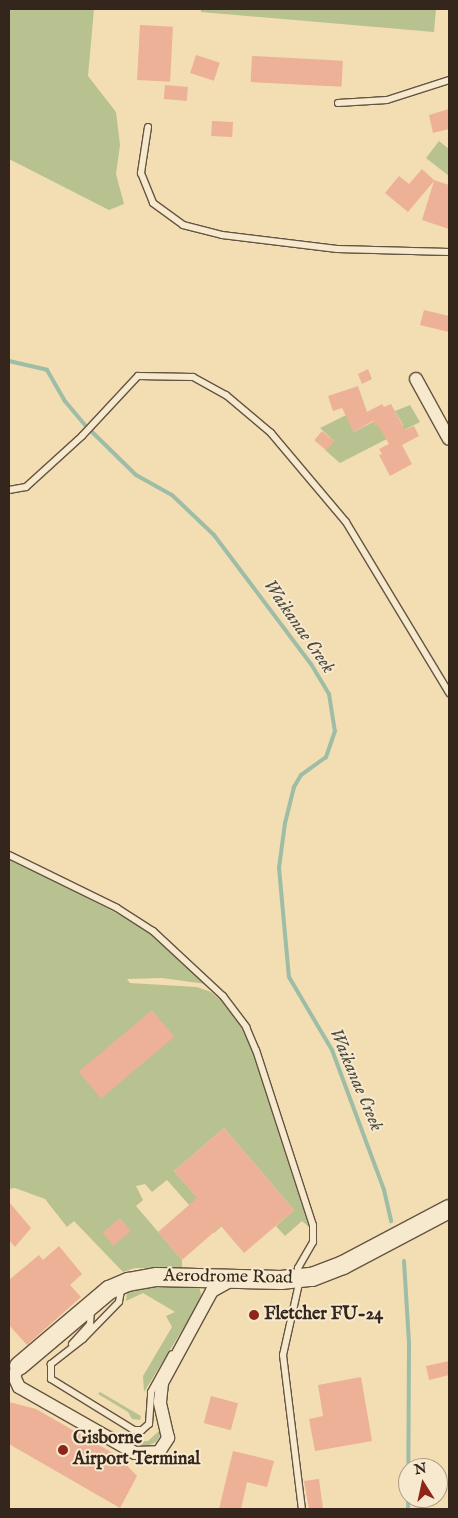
<!DOCTYPE html>
<style>
body{margin:0}
#map{position:relative;width:458px;height:1518px;overflow:hidden;background:#f3ddb3;font-family:"IM FELL English",serif}
div>[style]{position:absolute}
.green>*{inset:0;background:#b7c290}
.stream>*{height:4px;margin:-2px;padding:0 2px;transform-origin:2px;border-radius:2px;background:#9dbda7}
.building>*{inset:0;background:#ecb197;transform-origin:0 0}
.roads{filter:drop-shadow(1px 0 #645442) drop-shadow(-1px 0 #645442) drop-shadow(0 1px #645442) drop-shadow(0 -1px #645442)}
.lane>*{height:6px;margin:-3px;padding:0 3px;transform-origin:3px;border-radius:3px;background:#f7e9ce}
.street>*{height:12px;margin:-6px;padding:0 6px;transform-origin:6px;border-radius:6px;background:#f7e9ce}
.secondary>*{height:18px;margin:-9px;padding:0 9px;transform-origin:9px;border-radius:9px;background:#f7e9ce}
.dots>*{width:14px;height:14px;translate:-50% -50%;box-sizing:border-box;border:2px solid #f7e9ce;border-radius:50%}
span{translate:-50% -50%;white-space:nowrap;text-align:center;line-height:1.15;-webkit-text-stroke:4px #f7e9ce;paint-order:stroke}
.street-label{font-size:18px;color:#34261d}
.poi-label{font-size:18px;color:#34261d;font-weight:700}
.left{translate:0 -50%;text-align:left}
.water-label{font-size:19px;color:#4e4c40;font-style:italic}
.frame{position:absolute;inset:0;border:10px solid #34261d;pointer-events:none}
.north{position:absolute;left:398px;top:1458px;width:50px;height:50px;box-sizing:border-box;background:#f7e9ce;border:1px solid #a99b87;border-radius:50%;rotate:350deg;font-size:14px;font-weight:700;line-height:20px;text-align:center;color:#34261d}
.north::after{content:'';display:block;margin:auto;width:18px;height:22px;background:#8f2418;clip-path:polygon(50% 0,100% 100%,50% 72%,0 100%)}
</style>
<div id="map">
<div class="green">
<i style="clip-path:polygon(9px 9px,94px 9px,88px 76px,116px 112px,120px 145px,116px 174px,124px 204px,109px 210px,9px 159px)"></i>
<i style="clip-path:polygon(201px 9px,436px 9px,434px 32px,201px 12px)"></i>
<i style="clip-path:polygon(439px 141px,449px 149px,449px 176px,426px 158px)"></i>
<i style="clip-path:polygon(410px 405px,420px 422px,340px 463px,325px 450px,334px 441px,320px 428px,346px 415px,354px 432px,373px 422px,381px 423px,387px 434px,403px 425px,395px 411px)"></i>
<i style="clip-path:polygon(9px 858px,134px 922px,162px 942px,206px 984px,162px 978px,127px 979px,130px 983px,197px 987px,211px 992px,223px 1002px,241px 1027px,252px 1050px,309px 1227px,302px 1221px,285px 1236px,276px 1226px,294px 1210px,224px 1128px,174px 1171px,222px 1226px,214px 1233px,167px 1180px,152px 1192px,145px 1184px,136px 1186px,143px 1200px,136px 1206px,182px 1260px,182px 1268px,135px 1268px,123px 1272px,74px 1221px,67px 1227px,45px 1199px,15px 1188px,9px 1189px)"></i>
<i style="clip-path:polygon(199px 1286px,202px 1298px,144px 1392px,143px 1376px,172px 1327px,166px 1316px,175px 1312px,143px 1293px,126px 1301px,127px 1292px,149px 1287px)"></i>
<i style="clip-path:polygon(100px 1392px,141px 1416px,140px 1420px,132px 1419px,128px 1412px,98px 1394px)"></i>
<i style="clip-path:polygon(108px 1428px,134px 1442px,148px 1441px,159px 1431px,161px 1434px,156px 1442px,145px 1447px,129px 1443px)"></i>
</div>
<div class="stream">
<i style="left:9px;top:361px;width:39px;rotate:13deg"></i>
<i style="left:47px;top:370px;width:34px;rotate:60deg"></i>
<i style="left:64px;top:400px;width:34px;rotate:50deg"></i>
<i style="left:86px;top:426px;width:70px;rotate:44.4deg"></i>
<i style="left:136px;top:475px;width:41px;rotate:29.1deg"></i>
<i style="left:172px;top:495px;width:58px;rotate:43.6deg"></i>
<i style="left:214px;top:535px;width:161px;rotate:53.1deg"></i>
<i style="left:311px;top:664px;width:35px;rotate:59deg"></i>
<i style="left:329px;top:694px;width:37px;rotate:81deg"></i>
<i style="left:335px;top:731px;width:28px;rotate:109deg"></i>
<i style="left:326px;top:757px;width:31px;rotate:144deg"></i>
<i style="left:301px;top:775px;width:14px;rotate:120deg"></i>
<i style="left:294px;top:787px;width:37px;rotate:104deg"></i>
<i style="left:285px;top:823px;width:45px;rotate:97.6deg"></i>
<i style="left:279px;top:868px;width:109px;rotate:84.8deg"></i>
<i style="left:289px;top:977px;width:85px;rotate:59.5deg"></i>
<i style="left:332px;top:1050px;width:149px;rotate:69.6deg"></i>
<i style="left:384px;top:1190px;width:32px;rotate:77deg"></i>
<i style="left:404px;top:1261px;width:82px;rotate:86.5deg"></i>
<i style="left:409px;top:1343px;width:166px;rotate:90.3deg"></i>
</div>
<div class="building">
<i style="left:140px;top:25px;width:33px;height:55px;rotate:3deg"></i>
<i style="left:196px;top:55px;width:25px;height:19px;rotate:18deg"></i>
<i style="left:252px;top:56px;width:91px;height:26px;rotate:3deg"></i>
<i style="left:165px;top:85px;width:23px;height:14px;rotate:5deg"></i>
<i style="clip-path:polygon(449px 109px,449px 129px,433px 133px,429px 115px)"></i>
<i style="left:212px;top:121px;width:21px;height:15px;rotate:3deg"></i>
<i style="clip-path:polygon(422px 169px,434px 180px,449px 185px,449px 229px,422px 220px,434px 181px,408px 212px,385px 193px,399px 176px,409px 184px)"></i>
<i style="clip-path:polygon(424px 310px,449px 316px,449px 332px,420px 325px)"></i>
<i style="clip-path:polygon(368px 369px,372px 379px,362px 384px,358px 374px)"></i>
<i style="clip-path:polygon(358px 386px,367px 412px,382px 404px,384px 407px,391px 404px,405px 430px,414px 426px,419px 436px,402px 445px,412px 464px,390px 476px,379px 455px,382px 454px,379px 449px,389px 444px,378px 425px,375px 426px,373px 421px,354px 432px,342px 408px,333px 411px,328px 396px)"></i>
<i style="left:322px;top:431px;width:16px;height:12px;rotate:40deg"></i>
<i style="left:152px;top:1010px;width:35px;height:96px;rotate:50deg"></i>
<i style="clip-path:polygon(224px 1128px,294px 1210px,244px 1253px,221px 1226px,182px 1260px,158px 1232px,197px 1198px,174px 1171px)"></i>
<i style="clip-path:polygon(9px 1202px,31px 1228px,15px 1247px,9px 1240px)"></i>
<i style="left:120px;top:1218px;width:17px;height:23px;rotate:50deg"></i>
<i style="clip-path:polygon(59px 1246px,82px 1274px,70px 1285px,81px 1297px,27px 1345px,9px 1325px,9px 1280px,39px 1255px,43px 1260px)"></i>
<i style="clip-path:polygon(449px 1361px,449px 1375px,429px 1380px,426px 1366px)"></i>
<i style="clip-path:polygon(361px 1377px,372px 1441px,315px 1451px,309px 1419px,323px 1416px,318px 1385px)"></i>
<i style="left:211px;top:1396px;width:28px;height:28px;rotate:15deg"></i>
<i style="clip-path:polygon(9px 1402px,36px 1409px,118px 1456px,137px 1476px,120px 1508px,9px 1444px)"></i>
<i style="clip-path:polygon(233px 1451px,274px 1461px,267px 1487px,247px 1482px,241px 1509px,219px 1509px)"></i>
<i style="clip-path:polygon(319px 1479px,323px 1509px,309px 1509px,304px 1481px)"></i>
</div>
<div class="roads">
<div class="lane">
<i style="left:338px;top:103px;width:49px;rotate:-3.5deg"></i>
<i style="left:387px;top:100px;width:65px;rotate:-17.9deg"></i>
<i style="left:148px;top:127px;width:47px;rotate:98.7deg"></i>
<i style="left:141px;top:173px;width:32px;rotate:68deg"></i>
<i style="left:153px;top:203px;width:37px;rotate:36deg"></i>
<i style="left:183px;top:225px;width:40px;rotate:14.4deg"></i>
<i style="left:222px;top:235px;width:116px;rotate:6.9deg"></i>
<i style="left:337px;top:249px;width:112px;rotate:1.5deg"></i>
<i style="left:9px;top:490px;width:17px;rotate:-10deg"></i>
<i style="left:26px;top:487px;width:76px;rotate:-42.3deg"></i>
<i style="left:82px;top:436px;width:82px;rotate:-47deg"></i>
<i style="left:138px;top:376px;width:55px;rotate:1deg"></i>
<i style="left:193px;top:377px;width:38px;rotate:29deg"></i>
<i style="left:226px;top:395px;width:59px;rotate:40.2deg"></i>
<i style="left:271px;top:433px;width:116px;rotate:49.9deg"></i>
<i style="left:346px;top:522px;width:200px;rotate:58.9deg"></i>
<i style="left:9px;top:855px;width:120px;rotate:26.1deg"></i>
<i style="left:117px;top:908px;width:43px;rotate:32.6deg"></i>
<i style="left:153px;top:931px;width:96px;rotate:42.9deg"></i>
<i style="left:223px;top:996px;width:39px;rotate:53deg"></i>
<i style="left:246px;top:1027px;width:25px;rotate:67deg"></i>
<i style="left:256px;top:1050px;width:184px;rotate:72deg"></i>
<i style="left:313px;top:1225px;width:17px;rotate:90deg"></i>
<i style="left:313px;top:1242px;width:30px;rotate:120deg"></i>
<i style="left:298px;top:1268px;width:11px;rotate:80deg"></i>
<i style="left:300px;top:1279px;width:78px;rotate:102.6deg"></i>
<i style="left:283px;top:1355px;width:155px;rotate:83deg"></i>
<i style="left:122px;top:1286px;width:16px;rotate:101deg"></i>
<i style="left:119px;top:1302px;width:52px;rotate:134.2deg"></i>
<i style="left:83px;top:1339px;width:41px;rotate:142deg"></i>
<i style="left:51px;top:1364px;width:15px;rotate:90deg"></i>
<i style="left:51px;top:1379px;width:97px;rotate:31.6deg"></i>
<i style="left:134px;top:1430px;width:8px"></i>
<i style="left:142px;top:1430px;width:9px;rotate:-41deg"></i>
<i style="left:149px;top:1424px;width:32px;rotate:-86deg"></i>
<i style="left:151px;top:1392px;width:43px;rotate:-61.1deg"></i>
<i style="left:72px;top:1344px;width:27px;rotate:-48deg"></i>
<i style="left:90px;top:1324px;width:16px;rotate:-86deg"></i>
</div>
<div class="street">
<i style="left:416px;top:379px;width:68px;rotate:61.2deg"></i>
<i style="left:19px;top:1366px;width:11px;rotate:117deg"></i>
<i style="left:14px;top:1376px;width:12px;rotate:66deg"></i>
<i style="left:19px;top:1387px;width:133px;rotate:29.6deg"></i>
<i style="left:135px;top:1453px;width:24px;rotate:-2deg"></i>
<i style="left:159px;top:1452px;width:17px;rotate:-57deg"></i>
<i style="left:168px;top:1438px;width:37px;rotate:-103deg"></i>
<i style="left:160px;top:1402px;width:19px;rotate:-84deg"></i>
<i style="left:162px;top:1383px;width:105px;rotate:-61.5deg"></i>
<i style="left:212px;top:1291px;width:21px;rotate:-29deg"></i>
</div>
<div class="secondary">
<i style="left:19px;top:1366px;width:118px;rotate:-40.2deg"></i>
<i style="left:109px;top:1290px;width:21px;rotate:-23deg"></i>
<i style="left:128px;top:1282px;width:29px;rotate:-10deg"></i>
<i style="left:157px;top:1277px;width:124px;rotate:1.4deg"></i>
<i style="left:281px;top:1280px;width:31px;rotate:-6deg"></i>
<i style="left:312px;top:1277px;width:33px;rotate:-21deg"></i>
<i style="left:343px;top:1265px;width:120px;rotate:-27.8deg"></i>
</div>
</div>
<div class="dots">
<i style="left:254px;top:1315px;background:#8f2418"></i>
<i style="left:63px;top:1450px;background:#8f2418"></i>
</div>
<div class="street-label">
<span style="left:228px;top:1278px;rotate:1deg">Aerodrome Road</span>
</div>
<div class="poi-label">
<span class="left" style="left:264px;top:1315px">Fletcher FU-24</span>
<span class="left" style="left:73px;top:1450px">Gisborne<br>Airport Terminal</span>
</div>
<div class="water-label">
<span style="left:298px;top:627px;rotate:55deg">Waikanae Creek</span>
<span style="left:355px;top:1080px;rotate:67deg">Waikanae Creek</span>
</div>
<div class="frame"></div>
<div class="north">N</div>
</div>
